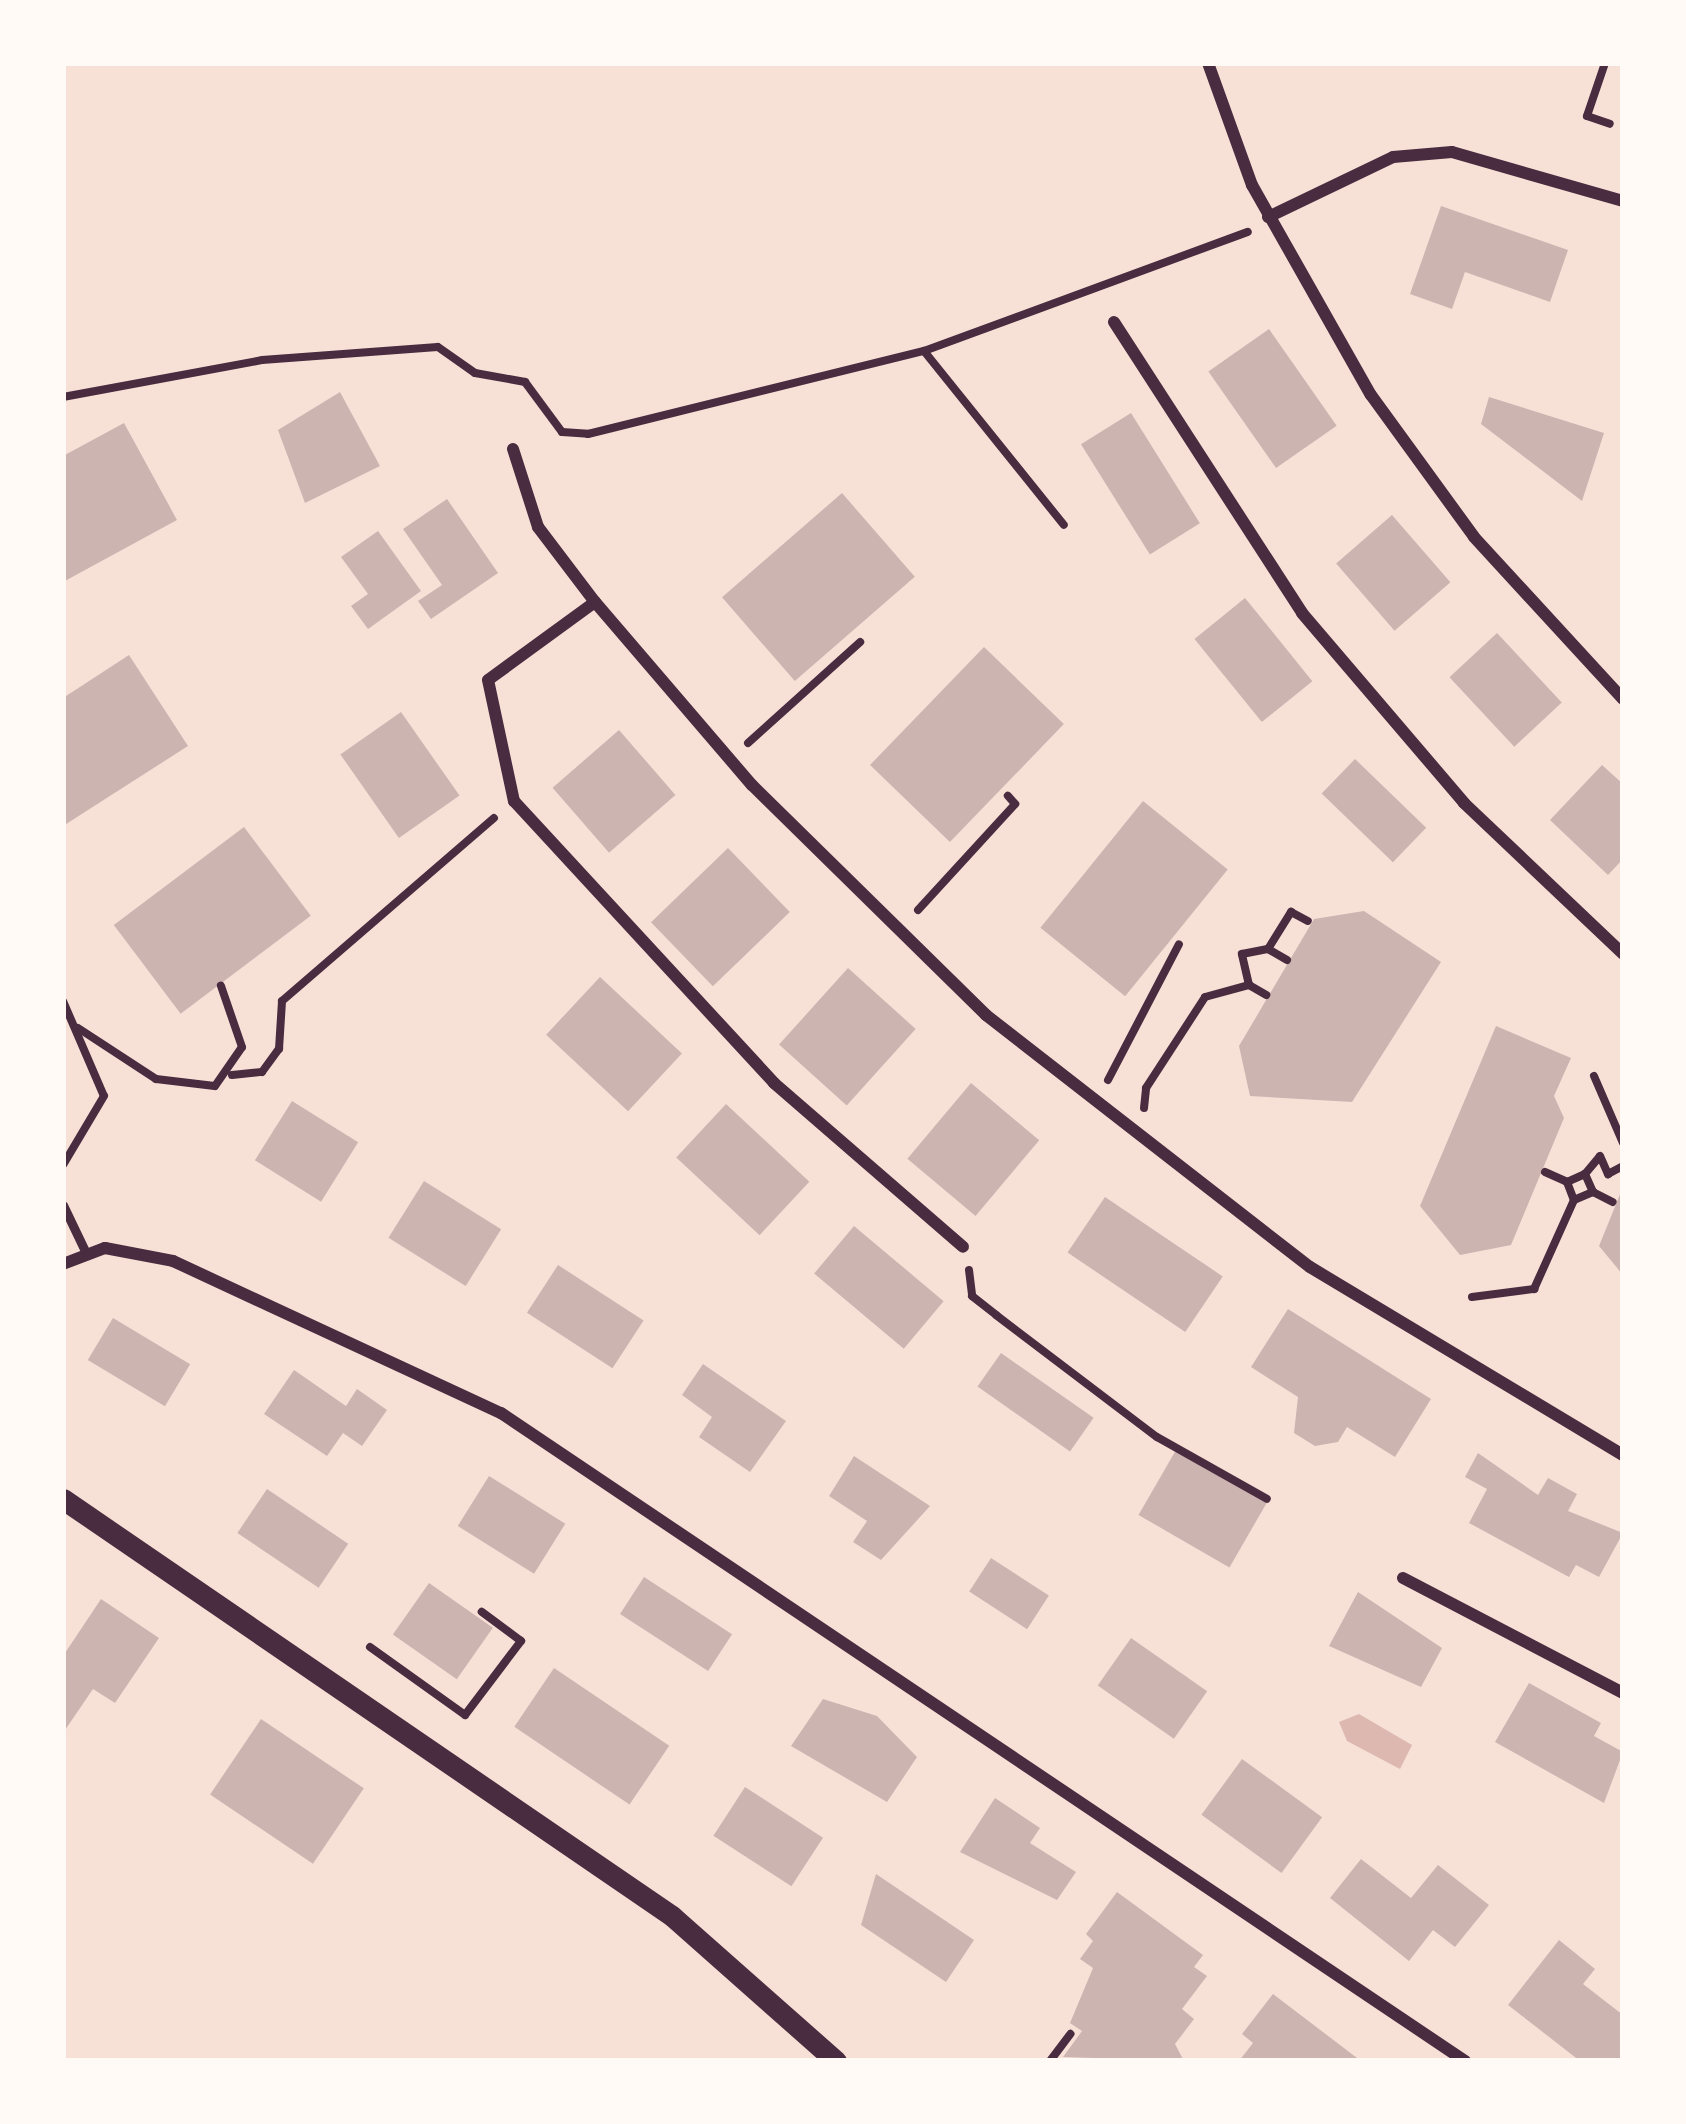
<!DOCTYPE html>
<style>
body{margin:0}
#map{position:relative;width:1686px;height:2124px;overflow:hidden;background:#f7e1d7;font-family:Roboto,sans-serif}
div>[style]{position:absolute}
.water>*{inset:0;background:#dcb8b0}
.building>*{inset:0;background:#ccb4b1;transform-origin:0 0}
.path>*{height:8px;margin:-4px;padding:0 4px;transform-origin:4px;border-radius:4px;background:#4a2c40}
.service>*{height:9px;margin:-4.5px;padding:0 4.5px;transform-origin:4.5px;border-radius:4.5px;background:#4a2c40}
.minor>*{height:12px;margin:-6px;padding:0 6px;transform-origin:6px;border-radius:6px;background:#4a2c40}
.tertiary>*{height:21px;margin:-10.5px;padding:0 10.5px;transform-origin:10.5px;border-radius:10.5px;background:#4a2c40}
span{translate:-50% -50%;white-space:nowrap;text-align:center;line-height:1.15;-webkit-text-stroke:10px #fffaf5;paint-order:stroke}
.frame{position:absolute;inset:0;border:66px solid #fffaf5;pointer-events:none}
</style>
<div id="map">
<div class="water">
<i style="clip-path:polygon(1359px 1714px,1412px 1745px,1400px 1769px,1347px 1741px,1339px 1722px)"></i>
</div>
<div class="building">
<i style="clip-path:polygon(1441px 206px,1568px 250px,1550px 302px,1465px 272px,1452px 309px,1410px 294px)"></i>
<i style="left:1269px;top:329px;width:118px;height:74px;rotate:55deg"></i>
<i style="clip-path:polygon(340px 392px,380px 466px,305px 503px,278px 430px)"></i>
<i style="clip-path:polygon(1489px 397px,1604px 433px,1582px 501px,1481px 424px)"></i>
<i style="left:1131px;top:413px;width:130px;height:59px;rotate:58deg"></i>
<i style="clip-path:polygon(124px 423px,177px 520px,63px 582px,63px 456px)"></i>
<i style="left:842px;top:493px;width:111px;height:159px;rotate:49deg"></i>
<i style="clip-path:polygon(447px 499px,498px 573px,431px 619px,418px 601px,442px 585px,403px 529px)"></i>
<i style="left:1392px;top:515px;width:89px;height:74px;rotate:49deg"></i>
<i style="clip-path:polygon(378px 531px,421px 591px,368px 629px,351px 606px,368px 594px,341px 557px)"></i>
<i style="left:1245px;top:598px;width:107px;height:65px;rotate:51deg"></i>
<i style="left:1497px;top:633px;width:95px;height:65px;rotate:47deg"></i>
<i style="left:984px;top:647px;width:111px;height:164px;rotate:44deg"></i>
<i style="clip-path:polygon(129px 655px,188px 746px,63px 826px,63px 698px)"></i>
<i style="left:401px;top:712px;width:102px;height:74px;rotate:55deg"></i>
<i style="left:619px;top:730px;width:86px;height:88px;rotate:49deg"></i>
<i style="left:1355px;top:759px;width:99px;height:48px;rotate:44deg"></i>
<i style="clip-path:polygon(1602px 765px,1623px 784px,1623px 859px,1608px 875px,1550px 820px)"></i>
<i style="left:1143px;top:801px;width:109px;height:163px;rotate:39deg"></i>
<i style="left:244px;top:827px;width:111px;height:163px;rotate:53deg"></i>
<i style="left:728px;top:848px;width:89px;height:107px;rotate:46deg"></i>
<i style="clip-path:polygon(1364px 911px,1441px 962px,1352px 1102px,1250px 1096px,1239px 1046px,1314px 919px)"></i>
<i style="left:848px;top:968px;width:91px;height:103px;rotate:42deg"></i>
<i style="left:600px;top:977px;width:112px;height:79px;rotate:43deg"></i>
<i style="clip-path:polygon(1496px 1026px,1571px 1058px,1554px 1096px,1564px 1118px,1511px 1245px,1460px 1255px,1420px 1206px)"></i>
<i style="left:971px;top:1083px;width:89px;height:99px;rotate:40deg"></i>
<i style="left:292px;top:1101px;width:78px;height:70px;rotate:32deg"></i>
<i style="left:726px;top:1104px;width:114px;height:73px;rotate:43deg"></i>
<i style="left:424px;top:1181px;width:91px;height:67px;rotate:32deg"></i>
<i style="clip-path:polygon(1623px 1187px,1623px 1275px,1599px 1246px)"></i>
<i style="left:1105px;top:1197px;width:142px;height:67px;rotate:34deg"></i>
<i style="left:854px;top:1226px;width:117px;height:62px;rotate:40deg"></i>
<i style="left:558px;top:1265px;width:102px;height:57px;rotate:33deg"></i>
<i style="clip-path:polygon(1288px 1309px,1431px 1399px,1395px 1457px,1347px 1427px,1338px 1442px,1315px 1446px,1294px 1433px,1298px 1397px,1251px 1367px)"></i>
<i style="left:113px;top:1318px;width:90px;height:49px;rotate:31deg"></i>
<i style="left:1001px;top:1353px;width:113px;height:41px;rotate:35deg"></i>
<i style="clip-path:polygon(703px 1364px,786px 1421px,750px 1472px,699px 1437px,712px 1417px,682px 1395px)"></i>
<i style="clip-path:polygon(294px 1370px,346px 1406px,357px 1389px,387px 1410px,362px 1446px,343px 1433px,327px 1456px,264px 1414px)"></i>
<i style="left:1176px;top:1450px;width:105px;height:75px;rotate:30deg"></i>
<i style="clip-path:polygon(1478px 1453px,1538px 1495px,1548px 1478px,1577px 1494px,1568px 1511px,1623px 1533px,1599px 1577px,1576px 1565px,1569px 1577px,1469px 1523px,1487px 1489px,1465px 1477px)"></i>
<i style="clip-path:polygon(854px 1456px,930px 1506px,881px 1560px,853px 1542px,867px 1521px,829px 1496px)"></i>
<i style="left:489px;top:1476px;width:90px;height:59px;rotate:32deg"></i>
<i style="left:267px;top:1489px;width:98px;height:53px;rotate:34deg"></i>
<i style="left:991px;top:1558px;width:69px;height:40px;rotate:33deg"></i>
<i style="left:644px;top:1577px;width:105px;height:44px;rotate:33deg"></i>
<i style="left:429px;top:1583px;width:78px;height:63px;rotate:35deg"></i>
<i style="clip-path:polygon(1358px 1592px,1442px 1648px,1421px 1687px,1329px 1646px)"></i>
<i style="clip-path:polygon(101px 1599px,159px 1638px,115px 1703px,93px 1689px,63px 1733px,63px 1656px)"></i>
<i style="left:1131px;top:1638px;width:93px;height:58px;rotate:35deg"></i>
<i style="left:554px;top:1668px;width:139px;height:71px;rotate:34deg"></i>
<i style="clip-path:polygon(1529px 1683px,1601px 1723px,1594px 1736px,1623px 1752px,1604px 1803px,1495px 1742px)"></i>
<i style="clip-path:polygon(823px 1699px,877px 1716px,917px 1757px,887px 1802px,791px 1746px)"></i>
<i style="left:261px;top:1719px;width:124px;height:91px;rotate:34deg"></i>
<i style="left:1242px;top:1759px;width:99px;height:69px;rotate:36deg"></i>
<i style="left:745px;top:1787px;width:93px;height:58px;rotate:33deg"></i>
<i style="clip-path:polygon(995px 1798px,1040px 1828px,1030px 1843px,1076px 1872px,1057px 1900px,960px 1852px)"></i>
<i style="clip-path:polygon(1361px 1859px,1411px 1898px,1438px 1865px,1489px 1905px,1455px 1947px,1433px 1930px,1409px 1961px,1330px 1898px)"></i>
<i style="clip-path:polygon(876px 1874px,974px 1940px,946px 1982px,861px 1925px)"></i>
<i style="clip-path:polygon(1117px 1892px,1203px 1955px,1194px 1967px,1207px 1976px,1182px 2009px,1194px 2019px,1175px 2044px,1184px 2061px,1063px 2057px,1082px 2031px,1070px 2023px,1093px 1968px,1080px 1959px,1093px 1941px,1086px 1934px)"></i>
<i style="clip-path:polygon(1559px 1940px,1595px 1969px,1583px 1984px,1623px 2015px,1623px 2061px,1580px 2061px,1508px 2005px)"></i>
<i style="clip-path:polygon(1273px 1994px,1361px 2061px,1239px 2061px,1253px 2043px,1242px 2034px)"></i>
</div>
<div class="path">
<i style="left:1605px;top:63px;width:56px;rotate:108.8deg"></i>
<i style="left:1587px;top:116px;width:24px;rotate:19deg"></i>
<i style="left:924px;top:351px;width:223px;rotate:51.2deg"></i>
<i style="left:63px;top:397px;width:202px;rotate:-10.5deg"></i>
<i style="left:262px;top:360px;width:176px;rotate:-4.2deg"></i>
<i style="left:438px;top:347px;width:45px;rotate:35.1deg"></i>
<i style="left:475px;top:373px;width:51px;rotate:10.2deg"></i>
<i style="left:525px;top:382px;width:62px;rotate:53.5deg"></i>
<i style="left:562px;top:432px;width:26px;rotate:4deg"></i>
<i style="left:588px;top:434px;width:346px;rotate:-13.9deg"></i>
<i style="left:924px;top:351px;width:345px;rotate:-20.2deg"></i>
<i style="left:748px;top:743px;width:151px;rotate:-42deg"></i>
<i style="left:918px;top:910px;width:144px;rotate:-47.5deg"></i>
<i style="left:1015px;top:804px;width:11px;rotate:-131deg"></i>
<i style="left:1268px;top:949px;width:44px;rotate:-58.1deg"></i>
<i style="left:1291px;top:912px;width:19px;rotate:28deg"></i>
<i style="left:1249px;top:985px;width:32px;rotate:-103deg"></i>
<i style="left:1242px;top:954px;width:26px;rotate:-11deg"></i>
<i style="left:1268px;top:949px;width:22px;rotate:30deg"></i>
<i style="left:63px;top:1001px;width:103px;rotate:66.7deg"></i>
<i style="left:104px;top:1096px;width:80px;rotate:120.7deg"></i>
<i style="left:78px;top:1028px;width:93px;rotate:33.2deg"></i>
<i style="left:156px;top:1079px;width:59px;rotate:6.8deg"></i>
<i style="left:215px;top:1086px;width:47px;rotate:-55.3deg"></i>
<i style="left:242px;top:1047px;width:65px;rotate:-109deg"></i>
<i style="left:232px;top:1075px;width:30px;rotate:-6deg"></i>
<i style="left:262px;top:1072px;width:29px;rotate:-54deg"></i>
<i style="left:279px;top:1049px;width:48px;rotate:-86.4deg"></i>
<i style="left:282px;top:1001px;width:280px;rotate:-40.8deg"></i>
<i style="left:1594px;top:1076px;width:73px;rotate:66.6deg"></i>
<i style="left:1108px;top:1080px;width:153px;rotate:-62.4deg"></i>
<i style="left:1144px;top:1108px;width:20px;rotate:-84deg"></i>
<i style="left:1146px;top:1088px;width:108px;rotate:-57deg"></i>
<i style="left:1205px;top:997px;width:46px;rotate:-15.3deg"></i>
<i style="left:1249px;top:985px;width:20px;rotate:30deg"></i>
<i style="left:1545px;top:1172px;width:24px;rotate:24deg"></i>
<i style="left:1585px;top:1174px;width:23px;rotate:-50deg"></i>
<i style="left:1600px;top:1156px;width:20px;rotate:66deg"></i>
<i style="left:1608px;top:1174px;width:17px;rotate:-28deg"></i>
<i style="left:1593px;top:1192px;width:22px;rotate:27deg"></i>
<i style="left:969px;top:1270px;width:26px;rotate:83deg"></i>
<i style="left:972px;top:1296px;width:31px;rotate:38deg"></i>
<i style="left:996px;top:1315px;width:202px;rotate:37.2deg"></i>
<i style="left:1157px;top:1437px;width:126px;rotate:29.4deg"></i>
<i style="left:1472px;top:1297px;width:63px;rotate:-7.4deg"></i>
<i style="left:1534px;top:1289px;width:98px;rotate:-65.8deg"></i>
<i style="left:1574px;top:1200px;width:21px;rotate:-23deg"></i>
<i style="left:1593px;top:1192px;width:20px;rotate:-114deg"></i>
<i style="left:1585px;top:1174px;width:20px;rotate:156deg"></i>
<i style="left:1567px;top:1182px;width:19px;rotate:69deg"></i>
<i style="left:370px;top:1647px;width:117px;rotate:35.6deg"></i>
<i style="left:465px;top:1715px;width:93px;rotate:-52.9deg"></i>
<i style="left:521px;top:1641px;width:49px;rotate:-143.4deg"></i>
<i style="left:1050px;top:2061px;width:34px;rotate:-53deg"></i>
</div>
<div class="service">
<i style="left:63px;top:1205px;width:53px;rotate:64.4deg"></i>
</div>
<div class="minor">
<i style="left:1208px;top:63px;width:130px;rotate:70.2deg"></i>
<i style="left:1252px;top:185px;width:241px;rotate:60.5deg"></i>
<i style="left:1371px;top:395px;width:175px;rotate:54deg"></i>
<i style="left:1474px;top:537px;width:220px;rotate:47.4deg"></i>
<i style="left:1268px;top:217px;width:139px;rotate:-25.6deg"></i>
<i style="left:1393px;top:157px;width:59px;rotate:-4.8deg"></i>
<i style="left:1452px;top:152px;width:178px;rotate:16deg"></i>
<i style="left:1114px;top:322px;width:346px;rotate:57.1deg"></i>
<i style="left:1302px;top:613px;width:250px;rotate:49.5deg"></i>
<i style="left:1464px;top:803px;width:219px;rotate:43.5deg"></i>
<i style="left:513px;top:449px;width:82px;rotate:72.2deg"></i>
<i style="left:538px;top:527px;width:94px;rotate:52.8deg"></i>
<i style="left:595px;top:602px;width:241px;rotate:49.4deg"></i>
<i style="left:752px;top:785px;width:328px;rotate:44.5deg"></i>
<i style="left:986px;top:1015px;width:410px;rotate:37.9deg"></i>
<i style="left:1310px;top:1267px;width:365px;rotate:31deg"></i>
<i style="left:595px;top:602px;width:132px;rotate:143.9deg"></i>
<i style="left:488px;top:680px;width:124px;rotate:77.9deg"></i>
<i style="left:514px;top:801px;width:384px;rotate:47.3deg"></i>
<i style="left:774px;top:1083px;width:250px;rotate:40.9deg"></i>
<i style="left:63px;top:1264px;width:45px;rotate:-20.9deg"></i>
<i style="left:105px;top:1248px;width:69px;rotate:10.8deg"></i>
<i style="left:173px;top:1261px;width:362px;rotate:24.9deg"></i>
<i style="left:501px;top:1413px;width:1162px;rotate:33.91deg"></i>
<i style="left:1403px;top:1578px;width:248px;rotate:27.6deg"></i>
</div>
<div class="tertiary">
<i style="left:63px;top:1499px;width:738px;rotate:34.4deg"></i>
<i style="left:672px;top:1916px;width:219px;rotate:41.5deg"></i>
</div>
<div class="frame"></div>
</div>
